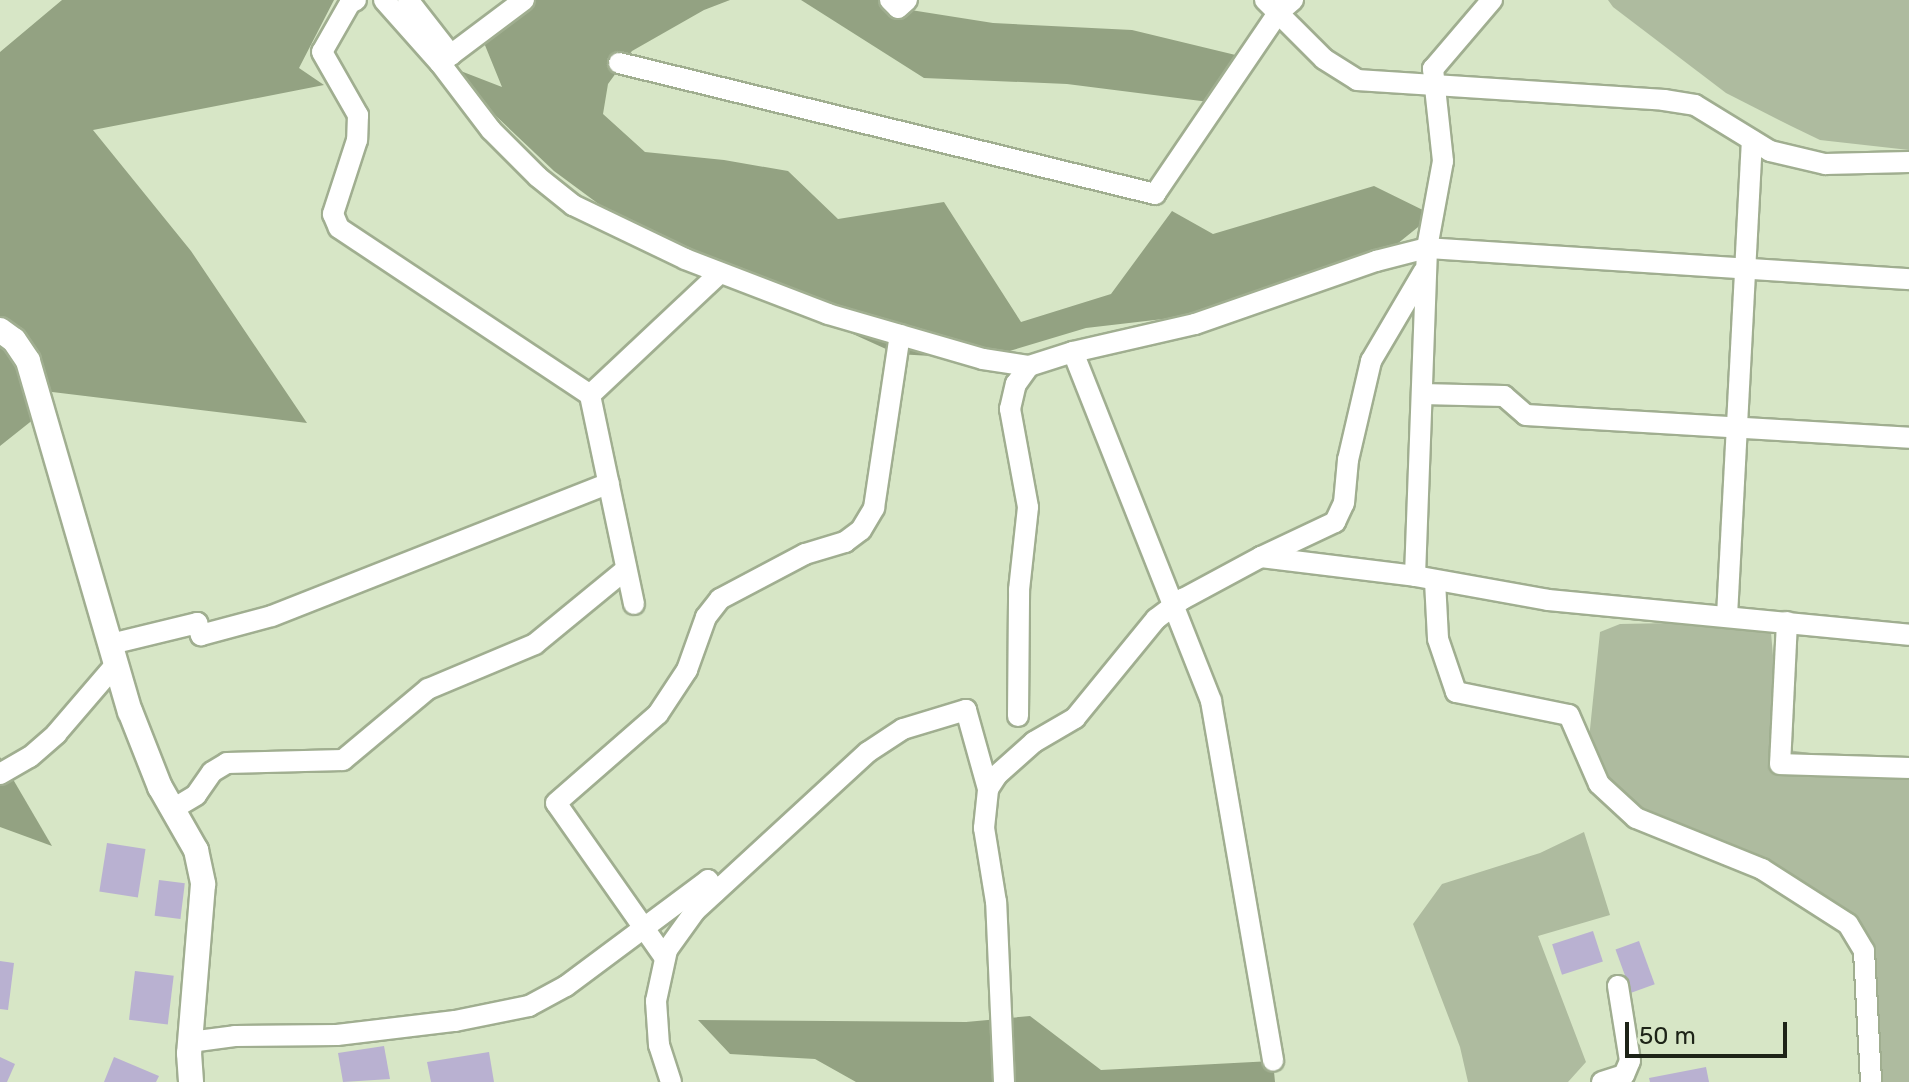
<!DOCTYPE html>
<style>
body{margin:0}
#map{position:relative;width:1909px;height:1082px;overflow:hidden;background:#d7e6c6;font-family:Rubik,sans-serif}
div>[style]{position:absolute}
.green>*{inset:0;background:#aebb9f}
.forest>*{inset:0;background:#93a282}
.building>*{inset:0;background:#b9b1d1;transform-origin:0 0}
.roads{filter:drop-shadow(2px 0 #a0ae90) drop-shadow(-2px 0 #a0ae90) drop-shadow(0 2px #a0ae90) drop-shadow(0 -2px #a0ae90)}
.minor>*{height:20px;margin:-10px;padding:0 10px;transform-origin:10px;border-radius:10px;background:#fff}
.tertiary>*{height:24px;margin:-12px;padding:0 12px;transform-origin:12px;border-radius:12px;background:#fff}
span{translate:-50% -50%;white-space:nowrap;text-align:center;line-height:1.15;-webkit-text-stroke:6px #d7e6c6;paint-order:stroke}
.scale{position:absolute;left:1625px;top:1022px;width:162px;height:36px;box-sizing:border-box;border:4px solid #1d2317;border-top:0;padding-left:10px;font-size:24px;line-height:28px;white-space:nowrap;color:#1d2317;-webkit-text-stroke:6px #d7e6c6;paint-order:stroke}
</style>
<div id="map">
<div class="green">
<i style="clip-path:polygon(1608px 0,1909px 0,1909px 150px,1820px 140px,1791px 126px,1726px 93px,1613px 7px)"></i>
<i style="clip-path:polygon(1770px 621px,1781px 749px,1909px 767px,1909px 1082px,1871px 1082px,1865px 963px,1848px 924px,1799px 893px,1636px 818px,1587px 758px,1600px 632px,1620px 624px)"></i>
<i style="clip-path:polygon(1584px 832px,1610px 915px,1538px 936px,1586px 1062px,1568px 1082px,1468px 1082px,1460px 1047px,1413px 924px,1442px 884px,1540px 853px)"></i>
</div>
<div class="forest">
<i style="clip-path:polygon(62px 0,334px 0,299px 68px,324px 85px,93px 130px,191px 251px,307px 423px,44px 391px,44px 411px,0 446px,0 52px)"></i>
<i style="clip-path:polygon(527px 0,730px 0,704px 10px,632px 51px,608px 84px,603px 114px,645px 152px,724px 160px,788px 171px,838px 219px,944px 202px,1021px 322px,1111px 294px,1172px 211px,1213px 234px,1374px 186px,1433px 215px,1376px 261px,1232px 311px,1086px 328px,983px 359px,897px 354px,650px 242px,554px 171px,440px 63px,502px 87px,480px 33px)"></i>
<i style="clip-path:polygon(801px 0,890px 0,898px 8px,993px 23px,1132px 30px,1248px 58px,1217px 103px,1067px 84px,924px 78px)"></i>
<i style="clip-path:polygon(0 757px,52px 846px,0 827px)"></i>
<i style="clip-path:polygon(1030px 1016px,1101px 1070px,1273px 1061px,1275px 1082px,856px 1082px,815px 1059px,730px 1054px,698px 1020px,966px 1022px)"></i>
</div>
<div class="building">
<i style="left:107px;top:843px;width:39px;height:49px;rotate:9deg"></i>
<i style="left:159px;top:880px;width:26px;height:36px;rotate:7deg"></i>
<i style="left:1593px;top:931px;width:32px;height:43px;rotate:72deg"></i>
<i style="left:1639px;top:941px;width:46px;height:25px;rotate:70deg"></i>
<i style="clip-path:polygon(0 961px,14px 963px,8px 1010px,0 1009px)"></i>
<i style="left:135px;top:971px;width:39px;height:49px;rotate:7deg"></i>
<i style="clip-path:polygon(384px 1046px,390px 1079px,343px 1082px,338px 1053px)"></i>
<i style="clip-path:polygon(489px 1052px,494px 1082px,431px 1082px,427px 1062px)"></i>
<i style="clip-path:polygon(0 1057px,15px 1064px,7px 1082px,0 1082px)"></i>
<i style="clip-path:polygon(114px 1057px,159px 1076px,156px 1082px,104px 1082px)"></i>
<i style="clip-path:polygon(1706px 1067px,1709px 1082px,1650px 1082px,1649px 1078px)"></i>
</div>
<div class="roads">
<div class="minor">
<i style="left:356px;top:0;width:7px;rotate:153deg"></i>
<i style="left:350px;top:3px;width:56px;rotate:119.7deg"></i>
<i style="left:322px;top:52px;width:73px;rotate:60.3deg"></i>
<i style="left:358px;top:115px;width:25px;rotate:92deg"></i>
<i style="left:357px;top:140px;width:78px;rotate:108deg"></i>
<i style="left:333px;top:214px;width:15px;rotate:67deg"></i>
<i style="left:339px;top:228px;width:301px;rotate:33.6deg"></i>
<i style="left:384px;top:0;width:84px;rotate:48.4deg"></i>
<i style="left:440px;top:63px;width:84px;rotate:52.7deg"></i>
<i style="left:491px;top:130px;width:66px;rotate:45deg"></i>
<i style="left:538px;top:177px;width:45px;rotate:38.7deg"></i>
<i style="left:573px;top:205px;width:124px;rotate:25.7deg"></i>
<i style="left:685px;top:259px;width:153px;rotate:21deg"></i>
<i style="left:828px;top:314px;width:161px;rotate:16.2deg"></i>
<i style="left:983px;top:359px;width:47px;rotate:8.7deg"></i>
<i style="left:1029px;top:366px;width:46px;rotate:-17.7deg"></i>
<i style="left:1073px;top:352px;width:125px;rotate:-12.9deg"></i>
<i style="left:1195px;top:324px;width:192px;rotate:-19.2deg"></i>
<i style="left:1376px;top:261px;width:53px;rotate:-14.3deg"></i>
<i style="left:1427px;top:248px;width:483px;rotate:3.7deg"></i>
<i style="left:408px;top:0;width:70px;rotate:52deg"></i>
<i style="left:890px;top:0;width:11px;rotate:45deg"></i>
<i style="left:898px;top:8px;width:12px;rotate:-42deg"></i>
<i style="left:1265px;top:0;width:83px;rotate:45deg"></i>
<i style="left:1324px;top:59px;width:39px;rotate:32deg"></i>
<i style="left:1357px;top:80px;width:308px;rotate:3.7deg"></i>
<i style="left:1664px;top:100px;width:31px;rotate:9deg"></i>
<i style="left:1695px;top:105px;width:88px;rotate:31.5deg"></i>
<i style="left:1770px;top:151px;width:57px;rotate:13.3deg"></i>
<i style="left:1825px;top:164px;width:84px;rotate:-1.4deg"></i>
<i style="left:440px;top:63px;width:105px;rotate:-36.9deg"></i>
<i style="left:619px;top:63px;width:552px;rotate:13.73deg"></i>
<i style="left:1155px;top:194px;width:219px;rotate:-55.8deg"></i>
<i style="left:1278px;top:13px;width:20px;rotate:-41deg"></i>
<i style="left:1073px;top:352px;width:375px;rotate:68.4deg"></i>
<i style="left:1211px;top:701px;width:365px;rotate:80.2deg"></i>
<i style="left:1422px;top:394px;width:82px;rotate:1.4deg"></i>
<i style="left:1504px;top:396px;width:29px;rotate:41deg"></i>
<i style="left:1526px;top:415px;width:384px;rotate:3.4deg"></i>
<i style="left:1261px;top:557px;width:82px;rotate:-25.3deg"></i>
<i style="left:1335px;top:522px;width:21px;rotate:-65deg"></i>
<i style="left:1344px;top:503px;width:43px;rotate:-84.7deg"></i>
<i style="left:1348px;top:460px;width:102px;rotate:-76.9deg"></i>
<i style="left:1371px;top:361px;width:104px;rotate:-59.5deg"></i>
<i style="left:1415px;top:576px;width:328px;rotate:-87.9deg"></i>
<i style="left:1427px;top:248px;width:88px;rotate:-79.6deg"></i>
<i style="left:1443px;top:161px;width:93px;rotate:-96.2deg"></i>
<i style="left:1433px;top:69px;width:91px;rotate:-49.5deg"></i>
<i style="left:1435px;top:581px;width:58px;rotate:87deg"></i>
<i style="left:1438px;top:639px;width:56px;rotate:71.2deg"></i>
<i style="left:1456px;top:692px;width:115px;rotate:11.5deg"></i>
<i style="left:1569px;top:715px;width:75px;rotate:66.5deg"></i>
<i style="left:1599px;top:784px;width:50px;rotate:42.6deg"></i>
<i style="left:1636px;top:818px;width:136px;rotate:22deg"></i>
<i style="left:1762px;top:869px;width:102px;rotate:32.6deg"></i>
<i style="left:1848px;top:924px;width:31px;rotate:59deg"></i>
<i style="left:1864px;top:951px;width:131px;rotate:86.9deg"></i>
<i style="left:634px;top:604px;width:214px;rotate:-101.9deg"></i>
<i style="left:590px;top:395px;width:178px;rotate:-43.2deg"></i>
<i style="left:1727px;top:616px;width:476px;rotate:-87deg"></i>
<i style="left:1787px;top:622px;width:142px;rotate:92.8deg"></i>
<i style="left:1780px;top:764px;width:129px;rotate:1.8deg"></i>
<i style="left:111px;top:644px;width:89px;rotate:-13.7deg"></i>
<i style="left:197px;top:623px;width:13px;rotate:72deg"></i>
<i style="left:201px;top:635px;width:73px;rotate:-15deg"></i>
<i style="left:272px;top:616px;width:362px;rotate:-21.5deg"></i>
<i style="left:1018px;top:716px;width:126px;rotate:-89.5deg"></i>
<i style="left:1019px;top:590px;width:83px;rotate:-83.8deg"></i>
<i style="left:1028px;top:507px;width:100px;rotate:-100.4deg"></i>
<i style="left:1010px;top:409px;width:26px;rotate:-77deg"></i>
<i style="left:1016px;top:384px;width:22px;rotate:-54deg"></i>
<i style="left:0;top:774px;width:34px;rotate:-30deg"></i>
<i style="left:30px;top:757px;width:35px;rotate:-41deg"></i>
<i style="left:56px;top:734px;width:92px;rotate:-49.4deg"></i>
<i style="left:173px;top:809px;width:27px;rotate:-31deg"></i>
<i style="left:196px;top:795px;width:28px;rotate:-55deg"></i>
<i style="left:212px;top:772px;width:17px;rotate:-31deg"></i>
<i style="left:227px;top:763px;width:116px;rotate:-1.5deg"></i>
<i style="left:343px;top:760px;width:111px;rotate:-39.9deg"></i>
<i style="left:428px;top:689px;width:116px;rotate:-22.8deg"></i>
<i style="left:535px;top:644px;width:117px;rotate:-39.4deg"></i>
<i style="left:665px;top:958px;width:189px;rotate:-125.1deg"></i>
<i style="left:556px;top:803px;width:135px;rotate:-41.1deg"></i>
<i style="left:658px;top:714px;width:53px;rotate:-56.6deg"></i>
<i style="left:687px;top:670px;width:56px;rotate:-70.3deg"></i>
<i style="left:706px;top:617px;width:23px;rotate:-52deg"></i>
<i style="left:720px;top:599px;width:96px;rotate:-27.9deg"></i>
<i style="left:805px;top:554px;width:42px;rotate:-16.7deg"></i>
<i style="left:845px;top:542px;width:20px;rotate:-37deg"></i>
<i style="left:861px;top:530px;width:26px;rotate:-59deg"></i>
<i style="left:874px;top:508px;width:175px;rotate:-81.5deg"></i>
<i style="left:190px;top:1042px;width:45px;rotate:-7.6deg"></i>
<i style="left:235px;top:1036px;width:102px;rotate:-0.6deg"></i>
<i style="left:337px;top:1035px;width:119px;rotate:-6.8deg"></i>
<i style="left:455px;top:1021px;width:76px;rotate:-11.5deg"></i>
<i style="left:529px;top:1006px;width:42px;rotate:-28.4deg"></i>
<i style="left:566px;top:986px;width:177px;rotate:-36.7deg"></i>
<i style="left:708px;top:880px;width:14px;rotate:56deg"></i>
<i style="left:671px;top:1082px;width:39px;rotate:-108deg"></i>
<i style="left:659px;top:1045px;width:44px;rotate:-93.9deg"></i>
<i style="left:656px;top:1001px;width:52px;rotate:-77.8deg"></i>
<i style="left:667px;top:950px;width:48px;rotate:-54.3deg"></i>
<i style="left:695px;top:911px;width:235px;rotate:-42.6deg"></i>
<i style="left:868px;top:752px;width:42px;rotate:-33.3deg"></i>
<i style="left:903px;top:729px;width:66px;rotate:-16.8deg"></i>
<i style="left:966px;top:710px;width:82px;rotate:74.4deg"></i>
<i style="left:1004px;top:1082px;width:180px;rotate:-92.5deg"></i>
<i style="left:996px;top:902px;width:75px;rotate:-99.2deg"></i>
<i style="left:984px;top:828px;width:39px;rotate:-84deg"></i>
<i style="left:988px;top:789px;width:17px;rotate:-57deg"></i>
<i style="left:997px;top:775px;width:50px;rotate:-41.7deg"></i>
<i style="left:1034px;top:742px;width:48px;rotate:-30.3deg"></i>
<i style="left:1075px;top:718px;width:128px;rotate:-50.7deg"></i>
<i style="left:1156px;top:619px;width:34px;rotate:-37deg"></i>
<i style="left:1183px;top:599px;width:89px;rotate:-28.3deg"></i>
<i style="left:1261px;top:557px;width:155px;rotate:7deg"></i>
<i style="left:1415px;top:576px;width:135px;rotate:10.2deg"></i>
<i style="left:1548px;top:600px;width:363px;rotate:5.5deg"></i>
<i style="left:1602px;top:1082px;width:23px;rotate:-18deg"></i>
<i style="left:1624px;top:1075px;width:15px;rotate:-67deg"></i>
<i style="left:1630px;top:1061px;width:76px;rotate:-99.1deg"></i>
</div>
<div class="tertiary">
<i style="left:0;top:330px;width:17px;rotate:36deg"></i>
<i style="left:14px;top:340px;width:25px;rotate:56deg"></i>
<i style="left:28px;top:361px;width:365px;rotate:73.8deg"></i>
<i style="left:130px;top:711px;width:82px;rotate:68.5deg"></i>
<i style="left:160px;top:787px;width:73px;rotate:60.3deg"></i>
<i style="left:196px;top:850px;width:35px;rotate:78deg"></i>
<i style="left:203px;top:884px;width:170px;rotate:94.7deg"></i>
<i style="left:189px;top:1053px;width:29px;rotate:86deg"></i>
</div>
</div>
<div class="scale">50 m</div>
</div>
